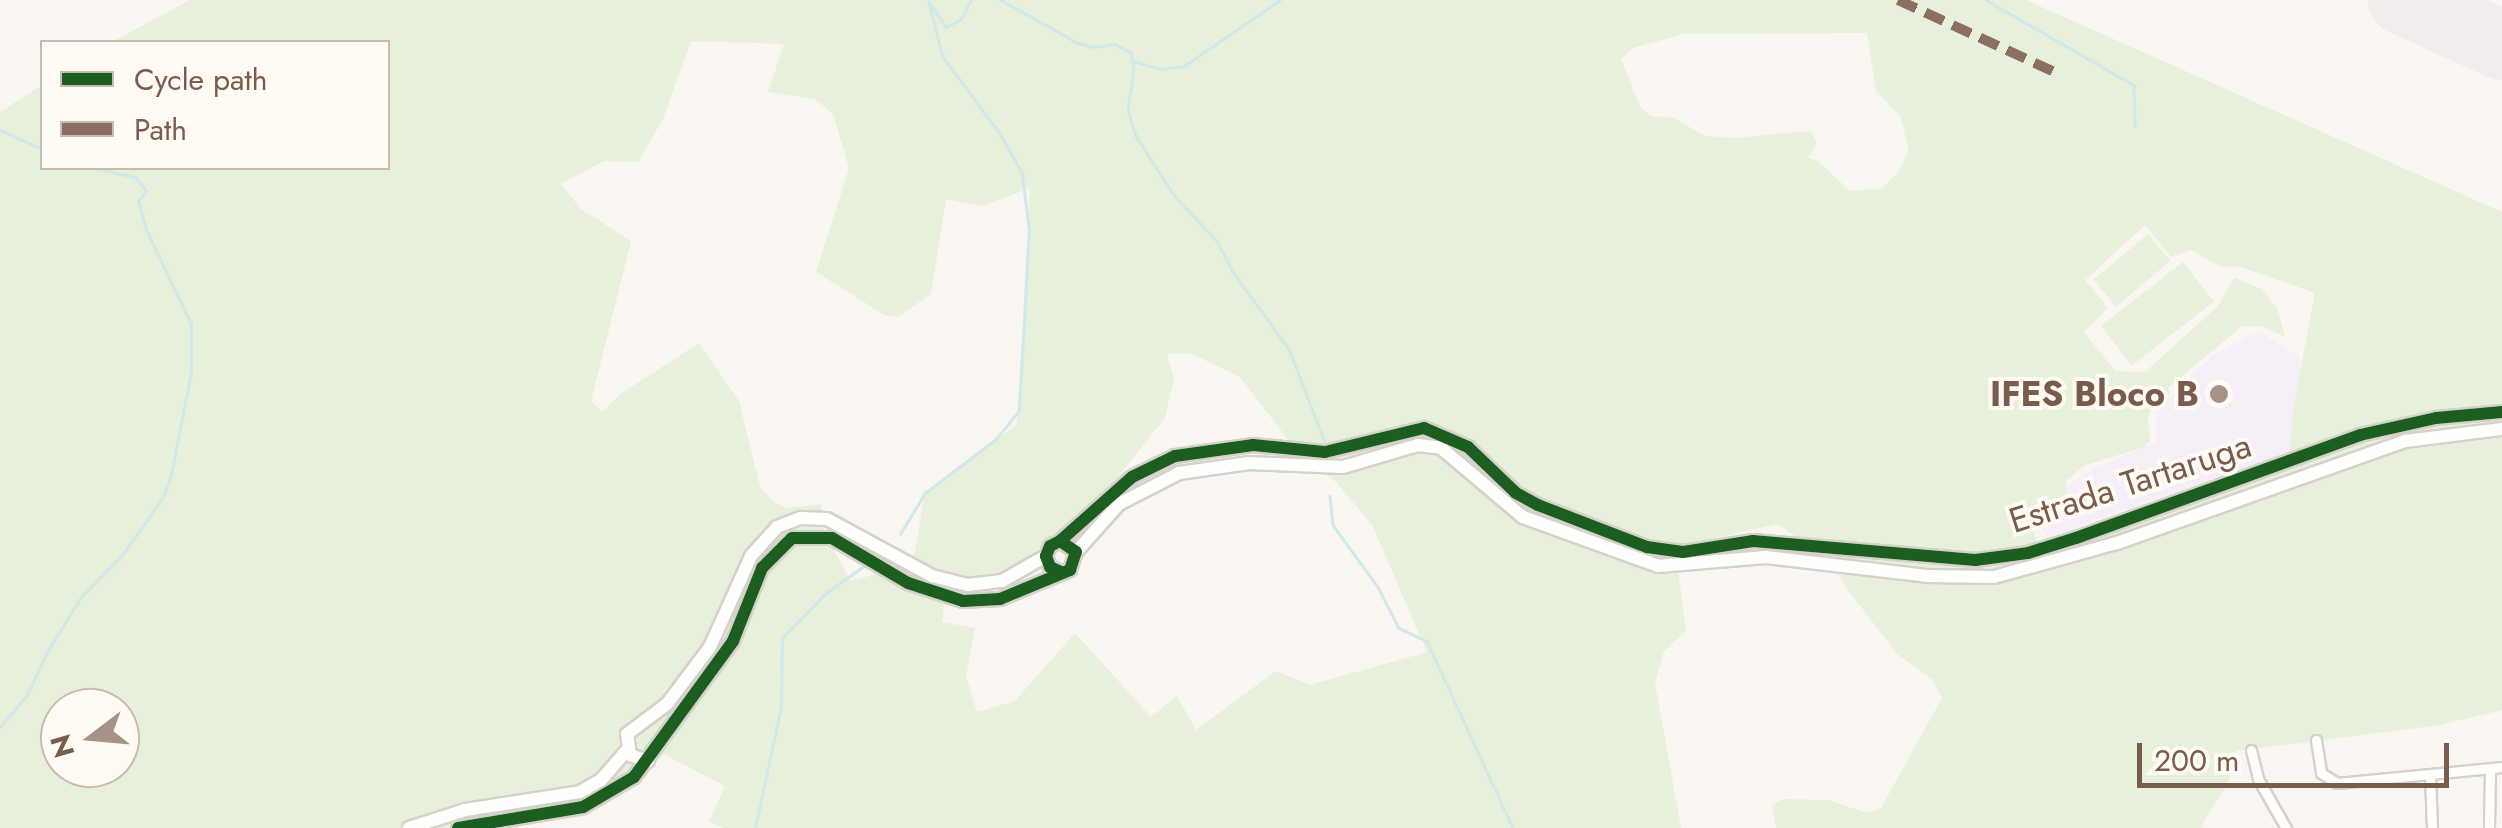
<!DOCTYPE html>
<style>
body{margin:0}
#map{position:relative;width:2502px;height:828px;overflow:hidden;background:#f9f5f0;font-family:Jost,sans-serif}
div>[style]{position:absolute}
.education>*{inset:0;background:#f6eef6}
.green>*{inset:0;background:#e7f0db;transform-origin:0 0}
.stream>*{height:2.5px;margin:-1.25px;padding:0 1.25px;transform-origin:1.25px;border-radius:1.25px;background:#d0e8ea}
.runway>*{height:70px;margin:-35px;padding:0 35px;transform-origin:35px;border-radius:35px;background:#f0ecec}
.roads{filter:drop-shadow(2px 0 #d7d1cb) drop-shadow(-2px 0 #d7d1cb) drop-shadow(0 2px #d7d1cb) drop-shadow(0 -2px #d7d1cb)}
.street>*{height:9px;margin:-4.5px;padding:0 4.5px;transform-origin:4.5px;border-radius:4.5px;background:#fefefd}
.secondary>*{height:12px;margin:-6px;padding:0 6px;transform-origin:6px;border-radius:6px;background:#fefefd}
.quiet>*{height:10px;margin-top:-5px;transform-origin:0;background:repeating-linear-gradient(90deg,#8d6e63 0 20px,transparent 0 30px)}
.cycleway>*{height:12px;margin:-6px;padding:0 6px;transform-origin:6px;border-radius:6px;background:#1b5e20}
.dots>*{width:28px;height:28px;translate:-50% -50%;box-sizing:border-box;border:5px solid #fffaf3;border-radius:50%}
span{translate:-50% -50%;white-space:nowrap;text-align:center;line-height:1.15;-webkit-text-stroke:8px #fffaf3;paint-order:stroke}
.poi-label{font-size:35px;color:#7a5c4d;font-weight:700}
.right{translate:-100% -50%;text-align:right}
.street-label{font-size:35px;color:#7a5c4d}
.legend{position:absolute;left:40px;top:40px;width:350px;height:130px;box-sizing:border-box;background:#fffaf3;border:2px solid #cabbb1;margin:0;padding:12px 18px;list-style:none;font-size:30px;color:#7a5c4d}
.legend li{display:flex;align-items:center;gap:20px;height:50px}
.legend b{width:50px;border:2px solid #cabbb1}
.north{position:absolute;left:40px;top:688px;width:100px;height:100px;box-sizing:border-box;background:#fffaf3;border:2px solid #cabbb1;border-radius:50%;rotate:254deg;font-size:28px;font-weight:700;line-height:40px;text-align:center;color:#7a5c4d}
.north::after{content:'';display:block;margin:auto;width:35px;height:45px;background:#a69286;clip-path:polygon(50% 0,100% 100%,50% 72%,0 100%)}
.scale{position:absolute;left:2137px;top:743px;width:312px;height:45px;box-sizing:border-box;border:5px solid #7a5c4d;border-top:0;padding-left:12px;font-size:30px;line-height:35px;white-space:nowrap;color:#7a5c4d;-webkit-text-stroke:8px #fffaf3;paint-order:stroke}
</style>
<div id="map">
<div class="education">
<i style="clip-path:polygon(2258px 332px,2299px 356px,2302px 410px,2289px 452px,2047px 537px,2035px 520px,2050px 497px,2094px 469px,2156px 442px,2156px 412px,2176px 390px,2213px 355px)"></i>
</div>
<div class="green">
<i style="clip-path:polygon(evenodd,190px 0,2026px 0,2502px 212px,2502px 710px,2440px 725px,2236px 751px,2226px 762px,2230px 777px,2226px 786px,2200px 828px,1776px 828px,1772px 806px,1783px 799px,1828px 800px,1867px 813px,1881px 808px,1942px 698px,1932px 679px,1897px 654px,1848px 590px,1837px 572px,1836px 545px,1801px 540px,1777px 524px,1675px 547px,1686px 631px,1664px 651px,1655px 683px,1681px 828px,725px 828px,709px 822px,725px 786px,663px 754px,641px 782px,581px 817px,497px 828px,0 828px,0 112px,42px 85px,42px 168px,388px 168px,388px 42px,112px 42px,190px 0,1867px 33px,1876px 91px,1900px 116px,1909px 150px,1897px 174px,1880px 189px,1850px 191px,1818px 161px,1808px 158px,1817px 143px,1811px 131px,1735px 138px,1705px 136px,1674px 118px,1651px 116px,1640px 107px,1621px 59px,1633px 48px,1683px 34px,1867px 33px,190px 0,691px 41px,784px 44px,768px 92px,815px 99px,833px 114px,849px 168px,816px 272px,886px 316px,900px 316px,931px 294px,946px 199px,982px 206px,1030px 188px,1017px 424px,924px 496px,914px 557px,897px 552px,877px 574px,850px 581px,825px 533px,821px 504px,787px 508px,773px 501px,760px 487px,739px 401px,699px 343px,619px 395px,602px 412px,591px 401px,631px 241px,581px 209px,561px 184px,604px 161px,638px 162px,663px 119px,691px 41px,190px 0,2145px 225px,2171px 257px,2191px 250px,2221px 267px,2238px 266px,2315px 293px,2293px 409px,2289px 463px,2090px 533px,2037px 543px,2032px 523px,2067px 493px,2066px 481px,2085px 465px,2142px 448px,2150px 441px,2148px 418px,2153px 403px,2170px 394px,2168px 388px,2242px 326px,2261px 326px,2285px 337px,2277px 308px,2262px 289px,2234px 278px,2218px 306px,2145px 372px,2115px 371px,2084px 332px,2108px 308px,2085px 280px,2145px 225px,190px 0,1190px 353px,1240px 377px,1296px 450px,1336px 482px,1372px 525px,1427px 652px,1310px 685px,1276px 671px,1196px 730px,1177px 696px,1151px 717px,1075px 633px,1015px 701px,977px 712px,966px 676px,975px 628px,942px 622px,948px 575px,971px 580px,1013px 571px,1113px 483px,1165px 418px,1174px 378px,1167px 354px,1190px 353px,190px 0,60px 708px,120px 708px,120px 768px,60px 768px,60px 708px)"></i>
<i style="left:2148px;top:234px;width:35px;height:71px;rotate:50deg"></i>
<i style="left:2183px;top:262px;width:50px;height:104px;rotate:52deg"></i>
</div>
<div class="stream">
<i style="left:1001px;top:0;width:88px;rotate:29.2deg"></i>
<i style="left:1078px;top:43px;width:16px;rotate:14deg"></i>
<i style="left:1094px;top:47px;width:21px;rotate:-8deg"></i>
<i style="left:1115px;top:44px;width:18px;rotate:27deg"></i>
<i style="left:1131px;top:52px;width:17px;rotate:80deg"></i>
<i style="left:1134px;top:69px;width:41px;rotate:98.3deg"></i>
<i style="left:1128px;top:110px;width:27px;rotate:73deg"></i>
<i style="left:1136px;top:136px;width:70px;rotate:57.2deg"></i>
<i style="left:1174px;top:195px;width:63px;rotate:46.9deg"></i>
<i style="left:1217px;top:241px;width:40px;rotate:62deg"></i>
<i style="left:1236px;top:276px;width:90px;rotate:54deg"></i>
<i style="left:1289px;top:349px;width:100px;rotate:68.8deg"></i>
<i style="left:1986px;top:0;width:171px;rotate:29.9deg"></i>
<i style="left:2134px;top:85px;width:41px;rotate:88.6deg"></i>
<i style="left:930px;top:3px;width:29px;rotate:56deg"></i>
<i style="left:946px;top:27px;width:17px;rotate:-28deg"></i>
<i style="left:961px;top:19px;width:21px;rotate:-62deg"></i>
<i style="left:1134px;top:61px;width:28px;rotate:17deg"></i>
<i style="left:1161px;top:69px;width:23px;rotate:-7deg"></i>
<i style="left:1184px;top:66px;width:116px;rotate:-34.5deg"></i>
<i style="left:0;top:130px;width:46px;rotate:24.3deg"></i>
<i style="left:1330px;top:496px;width:29px;rotate:84deg"></i>
<i style="left:1333px;top:525px;width:77px;rotate:54deg"></i>
<i style="left:1378px;top:587px;width:46px;rotate:62.9deg"></i>
<i style="left:1399px;top:628px;width:31px;rotate:25deg"></i>
<i style="left:1427px;top:641px;width:206px;rotate:65.3deg"></i>
<i style="left:900px;top:534px;width:48px;rotate:-58.6deg"></i>
<i style="left:925px;top:493px;width:89px;rotate:-37.3deg"></i>
<i style="left:996px;top:439px;width:36px;rotate:-51deg"></i>
<i style="left:1019px;top:411px;width:179px;rotate:-86.8deg"></i>
<i style="left:1029px;top:232px;width:58px;rotate:-96.9deg"></i>
<i style="left:1022px;top:174px;width:43px;rotate:-118.9deg"></i>
<i style="left:1001px;top:136px;width:99px;rotate:-126.4deg"></i>
<i style="left:942px;top:56px;width:58px;rotate:-104deg"></i>
<i style="left:0;top:727px;width:42px;rotate:-49.8deg"></i>
<i style="left:27px;top:695px;width:45px;rotate:-65.1deg"></i>
<i style="left:46px;top:654px;width:67px;rotate:-58.4deg"></i>
<i style="left:81px;top:597px;width:59px;rotate:-45.7deg"></i>
<i style="left:122px;top:555px;width:69px;rotate:-54.5deg"></i>
<i style="left:162px;top:499px;width:26px;rotate:-69deg"></i>
<i style="left:171px;top:475px;width:104px;rotate:-78.9deg"></i>
<i style="left:191px;top:373px;width:49px;rotate:-90deg"></i>
<i style="left:191px;top:324px;width:104px;rotate:-115.6deg"></i>
<i style="left:146px;top:230px;width:30px;rotate:-105deg"></i>
<i style="left:138px;top:201px;width:13px;rotate:-51deg"></i>
<i style="left:146px;top:191px;width:16px;rotate:-128deg"></i>
<i style="left:136px;top:178px;width:43px;rotate:-166.6deg"></i>
<i style="left:755px;top:828px;width:124px;rotate:-77.9deg"></i>
<i style="left:781px;top:707px;width:69px;rotate:-89.2deg"></i>
<i style="left:782px;top:638px;width:63px;rotate:-45.6deg"></i>
<i style="left:826px;top:593px;width:47px;rotate:-35.4deg"></i>
</div>
<div class="runway">
<i style="left:2403px;top:0;width:109px;rotate:24.4deg"></i>
</div>
<div class="roads">
<div class="street">
<i style="left:2316px;top:740px;width:33px;rotate:81deg"></i>
<i style="left:2321px;top:773px;width:19px;rotate:32deg"></i>
<i style="left:2337px;top:783px;width:166px;rotate:-5.5deg"></i>
<i style="left:2251px;top:750px;width:30px;rotate:76deg"></i>
<i style="left:2258px;top:779px;width:56px;rotate:60.3deg"></i>
<i style="left:2430px;top:775px;width:53px;rotate:87.8deg"></i>
<i style="left:2489px;top:828px;width:59px;rotate:-89deg"></i>
</div>
<div class="secondary">
<i style="left:1060px;top:541px;width:96px;rotate:-41.6deg"></i>
<i style="left:1132px;top:477px;width:48px;rotate:-26deg"></i>
<i style="left:1175px;top:456px;width:79px;rotate:-8deg"></i>
<i style="left:1253px;top:445px;width:72px;rotate:5.6deg"></i>
<i style="left:1325px;top:452px;width:102px;rotate:-13.6deg"></i>
<i style="left:1424px;top:428px;width:48px;rotate:23.4deg"></i>
<i style="left:1468px;top:447px;width:66px;rotate:43.8deg"></i>
<i style="left:1516px;top:493px;width:25px;rotate:29deg"></i>
<i style="left:1538px;top:505px;width:117px;rotate:21.1deg"></i>
<i style="left:1647px;top:547px;width:36px;rotate:8deg"></i>
<i style="left:1683px;top:552px;width:71px;rotate:-8.9deg"></i>
<i style="left:1753px;top:541px;width:223px;rotate:4.9deg"></i>
<i style="left:1975px;top:560px;width:53px;rotate:-7.5deg"></i>
<i style="left:2028px;top:553px;width:50px;rotate:-17.4deg"></i>
<i style="left:2076px;top:538px;width:302px;rotate:-19.9deg"></i>
<i style="left:2360px;top:435px;width:78px;rotate:-12.6deg"></i>
<i style="left:2436px;top:418px;width:66px;rotate:-5.2deg"></i>
<i style="left:1076px;top:552px;width:64px;rotate:-48.1deg"></i>
<i style="left:1119px;top:504px;width:68px;rotate:-27.3deg"></i>
<i style="left:1179px;top:473px;width:71px;rotate:-8.1deg"></i>
<i style="left:1249px;top:463px;width:94px;rotate:2.4deg"></i>
<i style="left:1343px;top:467px;width:78px;rotate:-16.3deg"></i>
<i style="left:1418px;top:445px;width:23px;rotate:7deg"></i>
<i style="left:1441px;top:448px;width:107px;rotate:40.1deg"></i>
<i style="left:1523px;top:517px;width:144px;rotate:19.9deg"></i>
<i style="left:1658px;top:566px;width:108px;rotate:-4.8deg"></i>
<i style="left:1766px;top:557px;width:162px;rotate:6.7deg"></i>
<i style="left:1927px;top:576px;width:67px;rotate:0.9deg"></i>
<i style="left:1994px;top:577px;width:128px;rotate:-15.5deg"></i>
<i style="left:2117px;top:543px;width:306px;rotate:-19.5deg"></i>
<i style="left:2405px;top:441px;width:98px;rotate:-7.1deg"></i>
<i style="left:648px;top:761px;width:19px;rotate:-162deg"></i>
<i style="left:630px;top:755px;width:21px;rotate:-98deg"></i>
<i style="left:627px;top:734px;width:50px;rotate:-36.9deg"></i>
<i style="left:667px;top:704px;width:71px;rotate:-53deg"></i>
<i style="left:710px;top:647px;width:100px;rotate:-65.7deg"></i>
<i style="left:751px;top:556px;width:39px;rotate:-48deg"></i>
<i style="left:777px;top:527px;width:26px;rotate:-21deg"></i>
<i style="left:801px;top:518px;width:26px;rotate:2deg"></i>
<i style="left:827px;top:519px;width:119px;rotate:28.5deg"></i>
<i style="left:932px;top:576px;width:37px;rotate:14deg"></i>
<i style="left:968px;top:585px;width:34px;rotate:-7deg"></i>
<i style="left:1002px;top:581px;width:51px;rotate:-29.6deg"></i>
<i style="left:409px;top:828px;width:59px;rotate:-17.8deg"></i>
<i style="left:465px;top:810px;width:116px;rotate:-8.9deg"></i>
<i style="left:580px;top:792px;width:24px;rotate:-30deg"></i>
<i style="left:601px;top:780px;width:40px;rotate:-49deg"></i>
<i style="left:458px;top:828px;width:127px;rotate:-9.5deg"></i>
<i style="left:583px;top:807px;width:59px;rotate:-30.5deg"></i>
<i style="left:634px;top:777px;width:168px;rotate:-53.9deg"></i>
<i style="left:733px;top:641px;width:79px;rotate:-68.3deg"></i>
<i style="left:762px;top:568px;width:42px;rotate:-45deg"></i>
<i style="left:792px;top:538px;width:40px"></i>
<i style="left:832px;top:538px;width:88px;rotate:30.6deg"></i>
<i style="left:908px;top:583px;width:58px;rotate:18.1deg"></i>
<i style="left:963px;top:601px;width:37px;rotate:-3deg"></i>
<i style="left:1000px;top:599px;width:76px;rotate:-22.5deg"></i>
<i style="left:1070px;top:570px;width:19px;rotate:-72deg"></i>
<i style="left:1076px;top:552px;width:19px;rotate:-145deg"></i>
<i style="left:1060px;top:541px;width:11px;rotate:153deg"></i>
<i style="left:1050px;top:546px;width:11px;rotate:112deg"></i>
<i style="left:1046px;top:556px;width:12px;rotate:70deg"></i>
<i style="left:1050px;top:567px;width:12px;rotate:24deg"></i>
</div>
</div>
<div class="quiet">
<i style="left:1898px;top:0;width:179px;rotate:24.7deg"></i>
</div>
<div class="cycleway">
<i style="left:1060px;top:541px;width:96px;rotate:-41.6deg"></i>
<i style="left:1132px;top:477px;width:48px;rotate:-26deg"></i>
<i style="left:1175px;top:456px;width:79px;rotate:-8deg"></i>
<i style="left:1253px;top:445px;width:72px;rotate:5.6deg"></i>
<i style="left:1325px;top:452px;width:102px;rotate:-13.6deg"></i>
<i style="left:1424px;top:428px;width:48px;rotate:23.4deg"></i>
<i style="left:1468px;top:447px;width:66px;rotate:43.8deg"></i>
<i style="left:1516px;top:493px;width:25px;rotate:29deg"></i>
<i style="left:1538px;top:505px;width:117px;rotate:21.1deg"></i>
<i style="left:1647px;top:547px;width:36px;rotate:8deg"></i>
<i style="left:1683px;top:552px;width:71px;rotate:-8.9deg"></i>
<i style="left:1753px;top:541px;width:223px;rotate:4.9deg"></i>
<i style="left:1975px;top:560px;width:53px;rotate:-7.5deg"></i>
<i style="left:2028px;top:553px;width:50px;rotate:-17.4deg"></i>
<i style="left:2076px;top:538px;width:302px;rotate:-19.9deg"></i>
<i style="left:2360px;top:435px;width:78px;rotate:-12.6deg"></i>
<i style="left:2436px;top:418px;width:66px;rotate:-5.2deg"></i>
<i style="left:458px;top:828px;width:127px;rotate:-9.5deg"></i>
<i style="left:583px;top:807px;width:59px;rotate:-30.5deg"></i>
<i style="left:634px;top:777px;width:168px;rotate:-53.9deg"></i>
<i style="left:733px;top:641px;width:79px;rotate:-68.3deg"></i>
<i style="left:762px;top:568px;width:42px;rotate:-45deg"></i>
<i style="left:792px;top:538px;width:40px"></i>
<i style="left:832px;top:538px;width:88px;rotate:30.6deg"></i>
<i style="left:908px;top:583px;width:58px;rotate:18.1deg"></i>
<i style="left:963px;top:601px;width:37px;rotate:-3deg"></i>
<i style="left:1000px;top:599px;width:76px;rotate:-22.5deg"></i>
<i style="left:1070px;top:570px;width:19px;rotate:-72deg"></i>
<i style="left:1076px;top:552px;width:19px;rotate:-145deg"></i>
<i style="left:1060px;top:541px;width:11px;rotate:153deg"></i>
<i style="left:1050px;top:546px;width:11px;rotate:112deg"></i>
<i style="left:1046px;top:556px;width:12px;rotate:70deg"></i>
<i style="left:1050px;top:567px;width:12px;rotate:24deg"></i>
</div>
<div class="dots">
<i style="left:2219px;top:394px;background:#a69286"></i>
</div>
<div class="poi-label">
<span class="right" style="left:2199px;top:394px">IFES Bloco B</span>
</div>
<div class="street-label">
<span style="left:2130px;top:483px;rotate:-18deg">Estrada Tartaruga</span>
</div>
<ul class="legend">
<li><b style="height:12px;background:#1b5e20"></b>Cycle path</li>
<li><b style="height:12px;background:#8d6e63"></b>Path</li>
</ul>
<div class="north">N</div>
<div class="scale">200 m</div>
</div>
